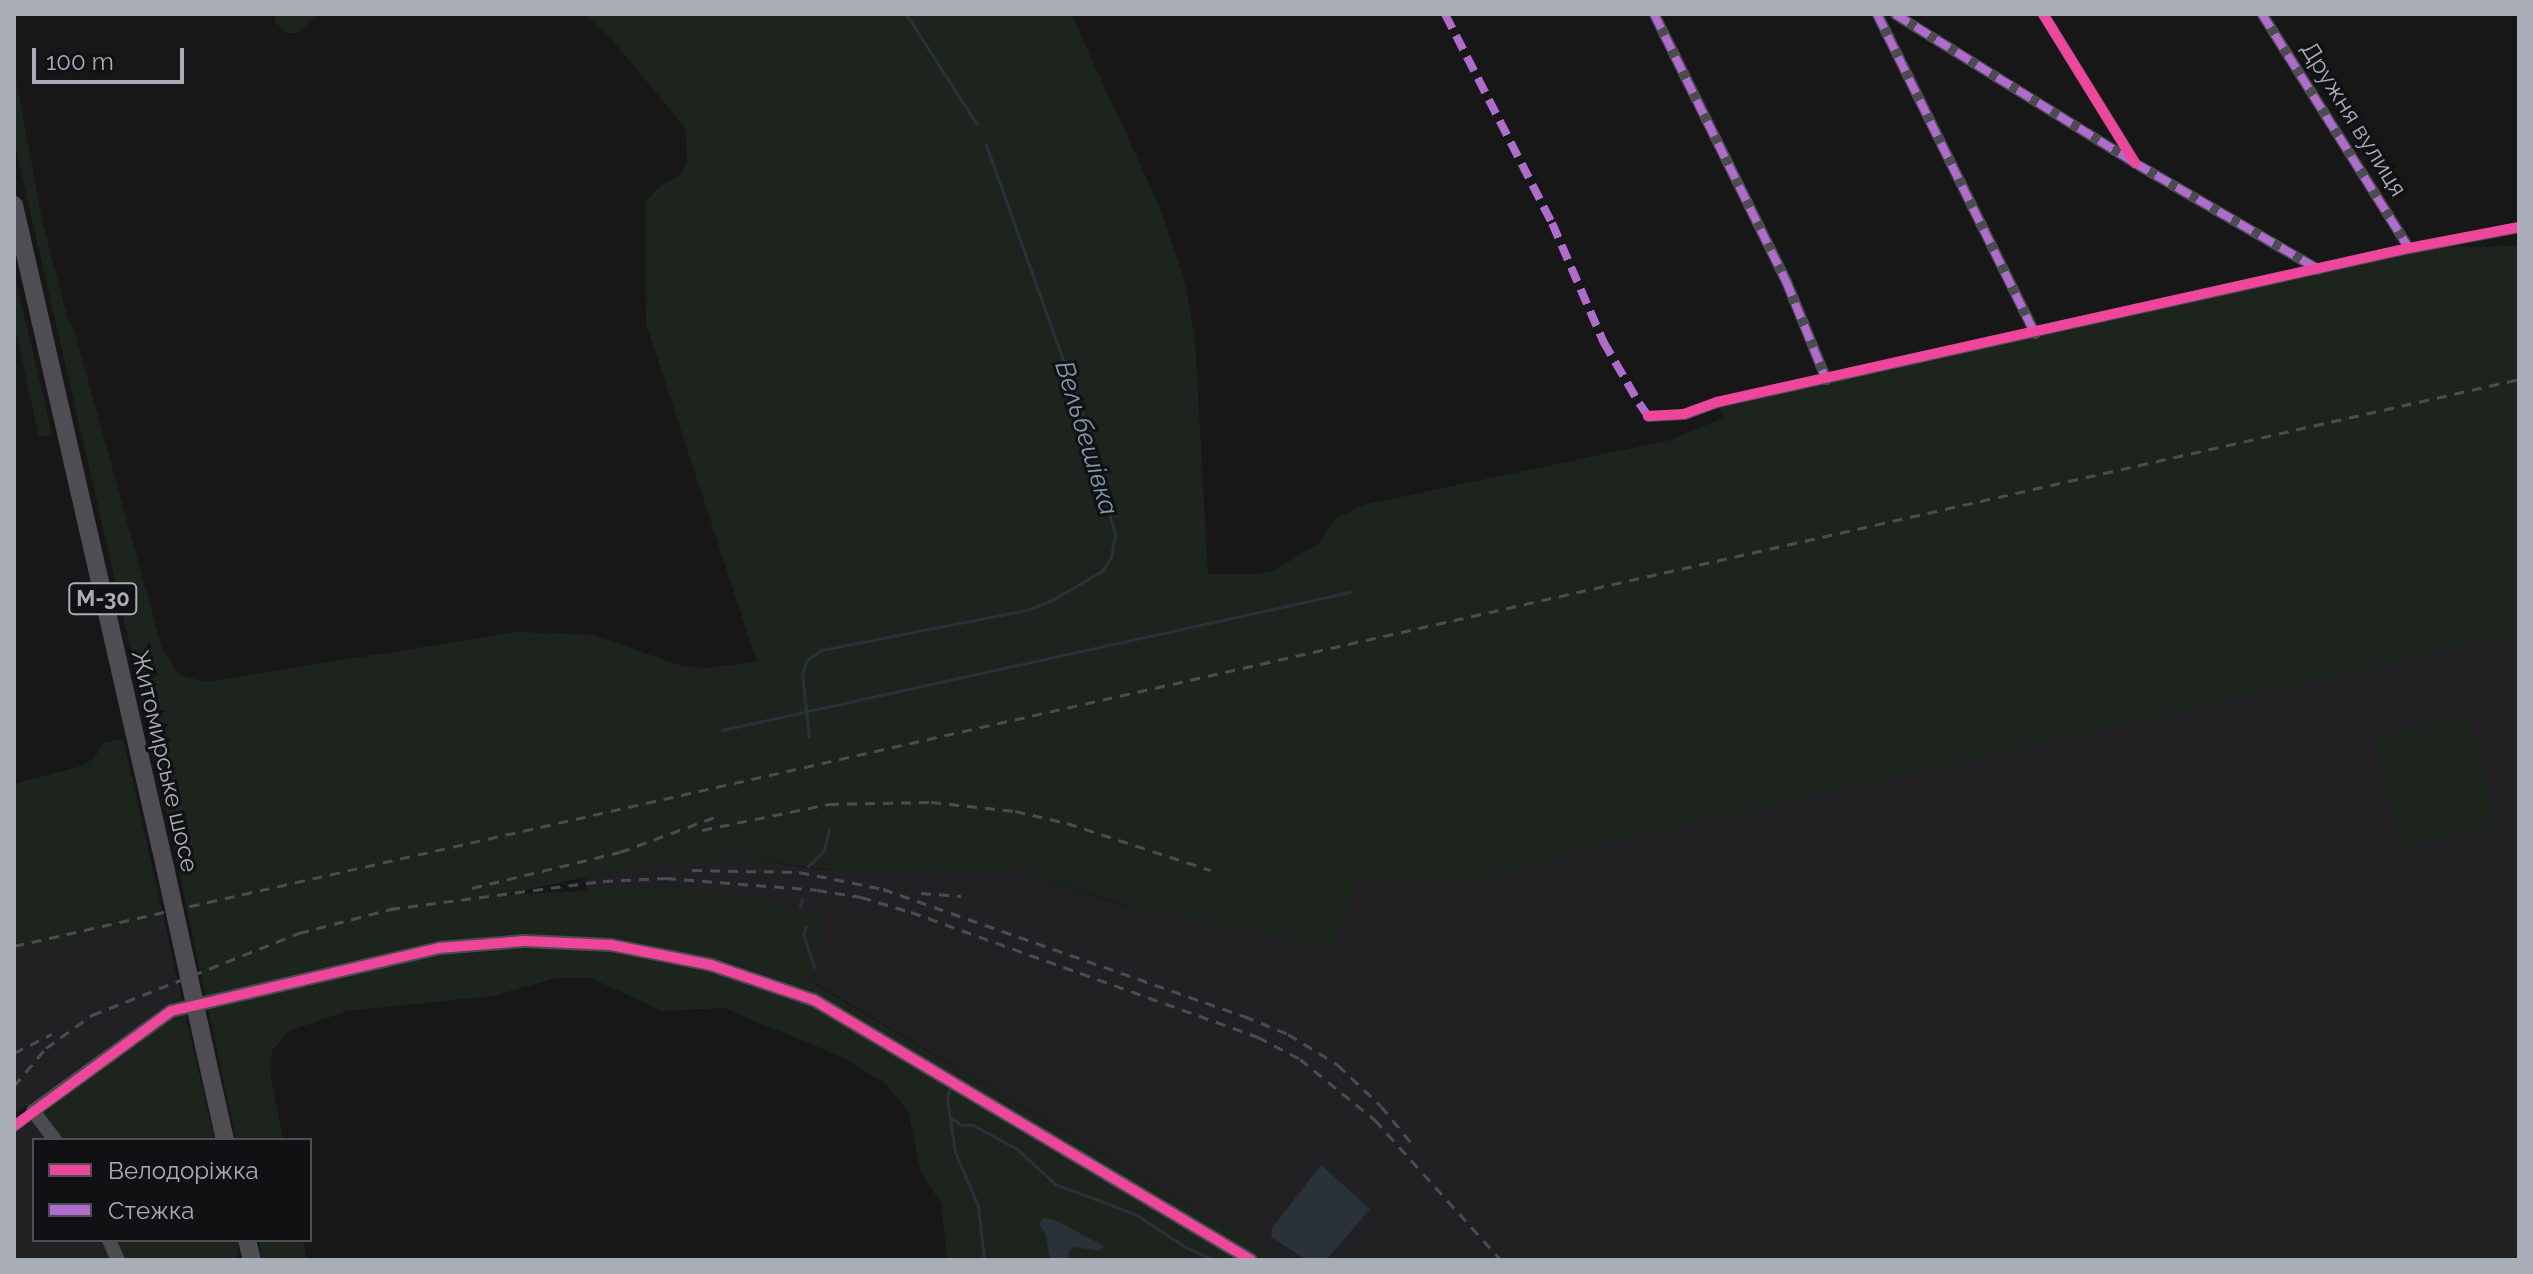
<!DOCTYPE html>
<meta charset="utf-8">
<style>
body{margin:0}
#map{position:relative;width:2533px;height:1274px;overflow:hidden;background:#171717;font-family:Raleway,sans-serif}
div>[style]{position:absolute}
.built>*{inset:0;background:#212123}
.green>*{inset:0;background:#1d241e;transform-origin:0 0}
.water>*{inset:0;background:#2a3239}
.stream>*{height:3px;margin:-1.5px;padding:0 1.5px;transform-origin:1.5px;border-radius:1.5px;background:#2a3239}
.minor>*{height:11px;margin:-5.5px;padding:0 5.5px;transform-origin:5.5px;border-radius:5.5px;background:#4b4c50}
.tertiary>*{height:14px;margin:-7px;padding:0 7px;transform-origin:7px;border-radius:7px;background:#4b4c50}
.trunk>*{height:18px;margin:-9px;padding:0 9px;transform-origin:9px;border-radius:9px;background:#4e4e52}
.rail>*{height:3px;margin-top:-1.5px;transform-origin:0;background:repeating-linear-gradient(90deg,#4b4c4f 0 10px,transparent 0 18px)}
.trunk-bridge>*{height:18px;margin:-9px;padding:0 9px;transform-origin:9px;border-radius:9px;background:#4e4e52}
.quiet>*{height:8px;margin-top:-4px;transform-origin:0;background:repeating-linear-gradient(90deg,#b06ccc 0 16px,transparent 0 24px)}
.cycleway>*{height:10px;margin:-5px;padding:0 5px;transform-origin:5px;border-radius:5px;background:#ed469a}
span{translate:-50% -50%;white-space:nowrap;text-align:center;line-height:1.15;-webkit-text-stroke:6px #111113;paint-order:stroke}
.shield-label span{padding:2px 6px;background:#111113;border:2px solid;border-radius:6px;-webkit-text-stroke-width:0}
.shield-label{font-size:22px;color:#a8adb8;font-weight:700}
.street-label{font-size:24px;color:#a8adb8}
.water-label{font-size:26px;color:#7f9bb3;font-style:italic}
.frame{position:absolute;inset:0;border:16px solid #a8adb8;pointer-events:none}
.legend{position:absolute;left:32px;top:1138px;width:280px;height:104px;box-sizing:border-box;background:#111113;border:2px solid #4d4f55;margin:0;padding:10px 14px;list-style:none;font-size:24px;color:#a8adb8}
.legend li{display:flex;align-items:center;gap:16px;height:40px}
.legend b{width:40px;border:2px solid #4d4f55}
.scale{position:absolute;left:32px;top:48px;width:152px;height:36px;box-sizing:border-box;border:4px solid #a8adb8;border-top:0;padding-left:10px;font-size:24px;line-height:28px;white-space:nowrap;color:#a8adb8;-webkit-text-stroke:6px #111113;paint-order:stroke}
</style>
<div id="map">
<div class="built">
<i style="clip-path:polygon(2519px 633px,2519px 1260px,1280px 1260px,813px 982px,822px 937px,756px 897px,673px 886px,587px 893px,585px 877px,703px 860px,748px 859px,826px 870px,1016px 870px,1127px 906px,1311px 943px,1320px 937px,1361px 876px,1465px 880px,1517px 871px,1595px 846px)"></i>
<i style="clip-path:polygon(164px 919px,181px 997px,14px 1114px,14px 952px)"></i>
<i style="clip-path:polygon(33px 1111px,55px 1140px,34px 1140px,34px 1240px,109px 1240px,118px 1260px,14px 1260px,14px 1126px)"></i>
</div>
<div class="green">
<i style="clip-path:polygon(274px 14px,320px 14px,297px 33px,287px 33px,276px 23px)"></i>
<i style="clip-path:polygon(584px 14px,1071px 14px,1158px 203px,1183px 275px,1195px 338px,1208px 574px,1258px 574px,1275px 570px,1319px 543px,1335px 519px,1363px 505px,1670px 440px,1723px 418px,1717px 402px,2409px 248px,2519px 246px,2519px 633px,1595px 846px,1517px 871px,1465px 880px,1361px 876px,1332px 946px,1320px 937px,1312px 943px,1142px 910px,1016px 870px,856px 873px,748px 859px,703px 860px,585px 877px,505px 895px,673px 886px,756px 897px,821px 918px,822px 937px,813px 983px,1280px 1260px,947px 1260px,941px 1203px,921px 1173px,908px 1111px,885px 1083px,844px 1058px,724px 1008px,662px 1011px,591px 978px,556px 978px,493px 996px,347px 1011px,289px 1031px,272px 1050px,271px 1077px,283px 1140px,236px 1140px,150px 733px,14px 141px,14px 68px,42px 220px,68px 320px,73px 326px,162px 648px,179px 675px,205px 682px,517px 632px,593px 635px,682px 666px,706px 668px,757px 662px,646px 324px,645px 202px,660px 186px,679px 176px,687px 163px,686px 129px,614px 42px)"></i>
<i style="clip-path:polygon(14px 272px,52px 434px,39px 437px,14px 323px)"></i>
<i style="clip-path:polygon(2456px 719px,2466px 720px,2473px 728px,2496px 825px,2400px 847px,2373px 736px)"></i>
<i style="clip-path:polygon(123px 739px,164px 919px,14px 952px,14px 784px,82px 766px,94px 759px,103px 743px)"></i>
<i style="clip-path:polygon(181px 997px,215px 1140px,55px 1140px,27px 1105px)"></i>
<i style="left:109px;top:1240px;width:129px;height:22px"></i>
<i style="clip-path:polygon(258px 1240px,303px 1240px,307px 1260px,263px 1260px)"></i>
</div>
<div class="water">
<i style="clip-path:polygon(1321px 1165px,1370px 1209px,1326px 1260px,1307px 1260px,1271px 1237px,1272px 1228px)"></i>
<i style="clip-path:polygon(1043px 1218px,1055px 1220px,1104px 1246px,1099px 1251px,1075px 1247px,1069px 1251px,1067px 1260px,1050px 1260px,1046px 1235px,1039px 1223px)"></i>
</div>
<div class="stream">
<i style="left:906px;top:14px;width:130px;rotate:57.3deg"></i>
<i style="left:722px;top:730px;width:643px;rotate:-12.39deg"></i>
<i style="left:809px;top:737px;width:64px;rotate:-96.2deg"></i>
<i style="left:802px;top:673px;width:14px;rotate:-69deg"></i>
<i style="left:807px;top:660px;width:17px;rotate:-36deg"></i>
<i style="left:821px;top:650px;width:210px;rotate:-11deg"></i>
<i style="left:1027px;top:610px;width:27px;rotate:-22deg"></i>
<i style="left:1052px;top:600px;width:58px;rotate:-30.1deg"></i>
<i style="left:1102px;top:571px;width:17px;rotate:-57deg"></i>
<i style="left:1111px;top:557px;width:22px;rotate:-80deg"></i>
<i style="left:1115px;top:535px;width:115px;rotate:-104.6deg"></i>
<i style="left:1086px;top:424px;width:296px;rotate:-109.7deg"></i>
<i style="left:808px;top:866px;width:23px;rotate:-45deg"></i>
<i style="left:824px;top:850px;width:22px;rotate:-77deg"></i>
<i style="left:800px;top:906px;width:7px;rotate:-74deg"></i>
<i style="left:806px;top:926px;width:8px;rotate:113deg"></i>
<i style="left:803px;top:933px;width:36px;rotate:72deg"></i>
<i style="left:950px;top:1087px;width:12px;rotate:104deg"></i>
<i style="left:947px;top:1099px;width:54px;rotate:81.4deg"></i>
<i style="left:955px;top:1152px;width:59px;rotate:66.9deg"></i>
<i style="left:978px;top:1206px;width:54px;rotate:83.7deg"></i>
<i style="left:950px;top:1117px;width:14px;rotate:36deg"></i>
<i style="left:961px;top:1125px;width:12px"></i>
<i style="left:973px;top:1125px;width:50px;rotate:28.6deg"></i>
<i style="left:1017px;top:1149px;width:52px;rotate:42.6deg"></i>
<i style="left:1055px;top:1184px;width:85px;rotate:20.6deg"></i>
<i style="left:1135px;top:1214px;width:62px;rotate:33.2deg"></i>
<i style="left:1187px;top:1248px;width:30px;rotate:24deg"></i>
</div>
<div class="minor">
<i style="left:1654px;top:14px;width:298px;rotate:63.7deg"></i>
<i style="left:1786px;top:281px;width:106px;rotate:67.8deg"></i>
<i style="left:1877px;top:14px;width:356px;rotate:63.7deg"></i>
<i style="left:1895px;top:14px;width:282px;rotate:31.8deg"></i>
<i style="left:2135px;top:163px;width:211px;rotate:30.1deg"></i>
<i style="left:2043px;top:14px;width:172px;rotate:58.3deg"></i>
<i style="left:2262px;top:14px;width:276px;rotate:57.9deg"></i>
<i style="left:1648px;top:416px;width:36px;rotate:-3deg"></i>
<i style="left:1684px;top:414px;width:35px;rotate:-20deg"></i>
<i style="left:1717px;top:402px;width:709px;rotate:-12.55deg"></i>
<i style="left:2409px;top:248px;width:112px;rotate:-10.8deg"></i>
<i style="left:14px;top:1126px;width:24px;rotate:-38deg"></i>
</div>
<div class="tertiary">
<i style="left:55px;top:1140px;width:36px;rotate:-127deg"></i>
<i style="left:33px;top:1111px;width:170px;rotate:-35.9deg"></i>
<i style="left:171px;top:1011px;width:275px;rotate:-13.2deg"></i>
<i style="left:439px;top:948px;width:86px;rotate:-4.7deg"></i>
<i style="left:525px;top:941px;width:86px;rotate:2.7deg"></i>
<i style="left:611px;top:945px;width:102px;rotate:11.3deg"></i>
<i style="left:711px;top:965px;width:109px;rotate:18.8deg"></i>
<i style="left:814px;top:1000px;width:508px;rotate:30.75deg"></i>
<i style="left:109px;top:1240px;width:22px;rotate:66deg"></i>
</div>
<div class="trunk">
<i style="left:14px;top:205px;width:679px;rotate:77.15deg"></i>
<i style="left:204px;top:1046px;width:96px;rotate:77.4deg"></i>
<i style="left:247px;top:1240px;width:21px;rotate:76deg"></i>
</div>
<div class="rail">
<i style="left:702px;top:830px;width:130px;rotate:-11.6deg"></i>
<i style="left:829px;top:804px;width:102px;rotate:-1.1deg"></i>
<i style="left:931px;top:802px;width:84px;rotate:6.1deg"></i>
<i style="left:1015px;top:811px;width:53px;rotate:13deg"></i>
<i style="left:1067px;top:823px;width:151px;rotate:18.2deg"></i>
<i style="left:692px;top:870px;width:107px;rotate:1.1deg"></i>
<i style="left:799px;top:872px;width:86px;rotate:11.4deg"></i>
<i style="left:883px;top:889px;width:383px;rotate:19.4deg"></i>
<i style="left:1244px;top:1016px;width:48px;rotate:22.2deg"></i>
<i style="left:1288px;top:1034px;width:59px;rotate:31.8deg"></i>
<i style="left:1338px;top:1065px;width:59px;rotate:43.6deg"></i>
<i style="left:1381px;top:1106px;width:50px;rotate:50.6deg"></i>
<i style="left:472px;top:888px;width:152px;rotate:-13.7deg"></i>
<i style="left:620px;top:852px;width:101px;rotate:-20.2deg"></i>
<i style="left:921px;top:893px;width:40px;rotate:4.3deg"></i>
<i style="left:390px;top:909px;width:215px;rotate:-7.5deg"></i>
<i style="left:603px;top:881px;width:63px;rotate:-2.7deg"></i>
<i style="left:666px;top:878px;width:151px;rotate:4.5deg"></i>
<i style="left:817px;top:890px;width:45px;rotate:9deg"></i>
<i style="left:861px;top:897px;width:52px;rotate:16.7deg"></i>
<i style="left:911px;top:912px;width:369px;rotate:19.8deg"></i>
<i style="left:1258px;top:1037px;width:47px;rotate:27.6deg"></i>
<i style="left:1300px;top:1059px;width:97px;rotate:39.1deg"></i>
<i style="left:1375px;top:1120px;width:188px;rotate:48deg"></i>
<i style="left:14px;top:946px;width:2568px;rotate:-12.75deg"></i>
<i style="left:14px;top:1053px;width:42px;rotate:-26.6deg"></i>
<i style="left:14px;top:1086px;width:50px;rotate:-49.9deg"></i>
<i style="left:46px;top:1048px;width:57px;rotate:-35.7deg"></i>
<i style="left:92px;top:1015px;width:223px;rotate:-21.6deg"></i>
<i style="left:299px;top:933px;width:103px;rotate:-14.6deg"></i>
</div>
<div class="trunk-bridge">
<i style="left:165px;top:867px;width:183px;rotate:77.7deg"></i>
</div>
<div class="quiet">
<i style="left:1445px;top:14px;width:235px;rotate:62.9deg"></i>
<i style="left:1552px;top:223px;width:129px;rotate:66.6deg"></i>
<i style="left:1603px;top:341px;width:72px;rotate:59.9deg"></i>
<i style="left:1639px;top:403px;width:16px;rotate:55deg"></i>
<i style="left:1648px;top:416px;width:4px"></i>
<i style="left:1654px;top:14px;width:298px;rotate:63.7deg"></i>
<i style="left:1786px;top:281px;width:106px;rotate:67.8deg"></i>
<i style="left:1877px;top:14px;width:356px;rotate:63.7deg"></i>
<i style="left:1895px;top:14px;width:282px;rotate:31.8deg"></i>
<i style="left:2135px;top:163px;width:209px;rotate:30.1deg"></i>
<i style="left:2262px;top:14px;width:276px;rotate:57.9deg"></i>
</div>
<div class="cycleway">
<i style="left:2043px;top:14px;width:175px;rotate:58.3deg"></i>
<i style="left:1648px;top:416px;width:36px;rotate:-3deg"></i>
<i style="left:1684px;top:414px;width:35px;rotate:-20deg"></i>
<i style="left:1717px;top:402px;width:709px;rotate:-12.55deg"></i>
<i style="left:2409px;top:248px;width:112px;rotate:-10.8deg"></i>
<i style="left:14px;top:1126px;width:195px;rotate:-36.2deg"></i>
<i style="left:171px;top:1011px;width:275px;rotate:-13.2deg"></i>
<i style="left:439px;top:948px;width:86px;rotate:-4.7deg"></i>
<i style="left:525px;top:941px;width:86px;rotate:2.7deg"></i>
<i style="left:611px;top:945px;width:102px;rotate:11.3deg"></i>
<i style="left:711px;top:965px;width:109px;rotate:18.8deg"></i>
<i style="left:814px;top:1000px;width:508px;rotate:30.75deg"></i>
</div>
<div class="shield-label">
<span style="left:103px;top:599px">М-30</span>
</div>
<div class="street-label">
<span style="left:2354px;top:119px;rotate:58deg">Дружня вулиця</span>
<span style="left:165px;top:761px;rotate:77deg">Житомирське шосе</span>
</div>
<div class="water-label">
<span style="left:1086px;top:438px;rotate:73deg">Вельбешівка</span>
</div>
<div class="frame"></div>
<ul class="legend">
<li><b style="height:10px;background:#ed469a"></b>Велодоріжка</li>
<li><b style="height:10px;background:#b06ccc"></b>Стежка</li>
</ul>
<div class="scale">100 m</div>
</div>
